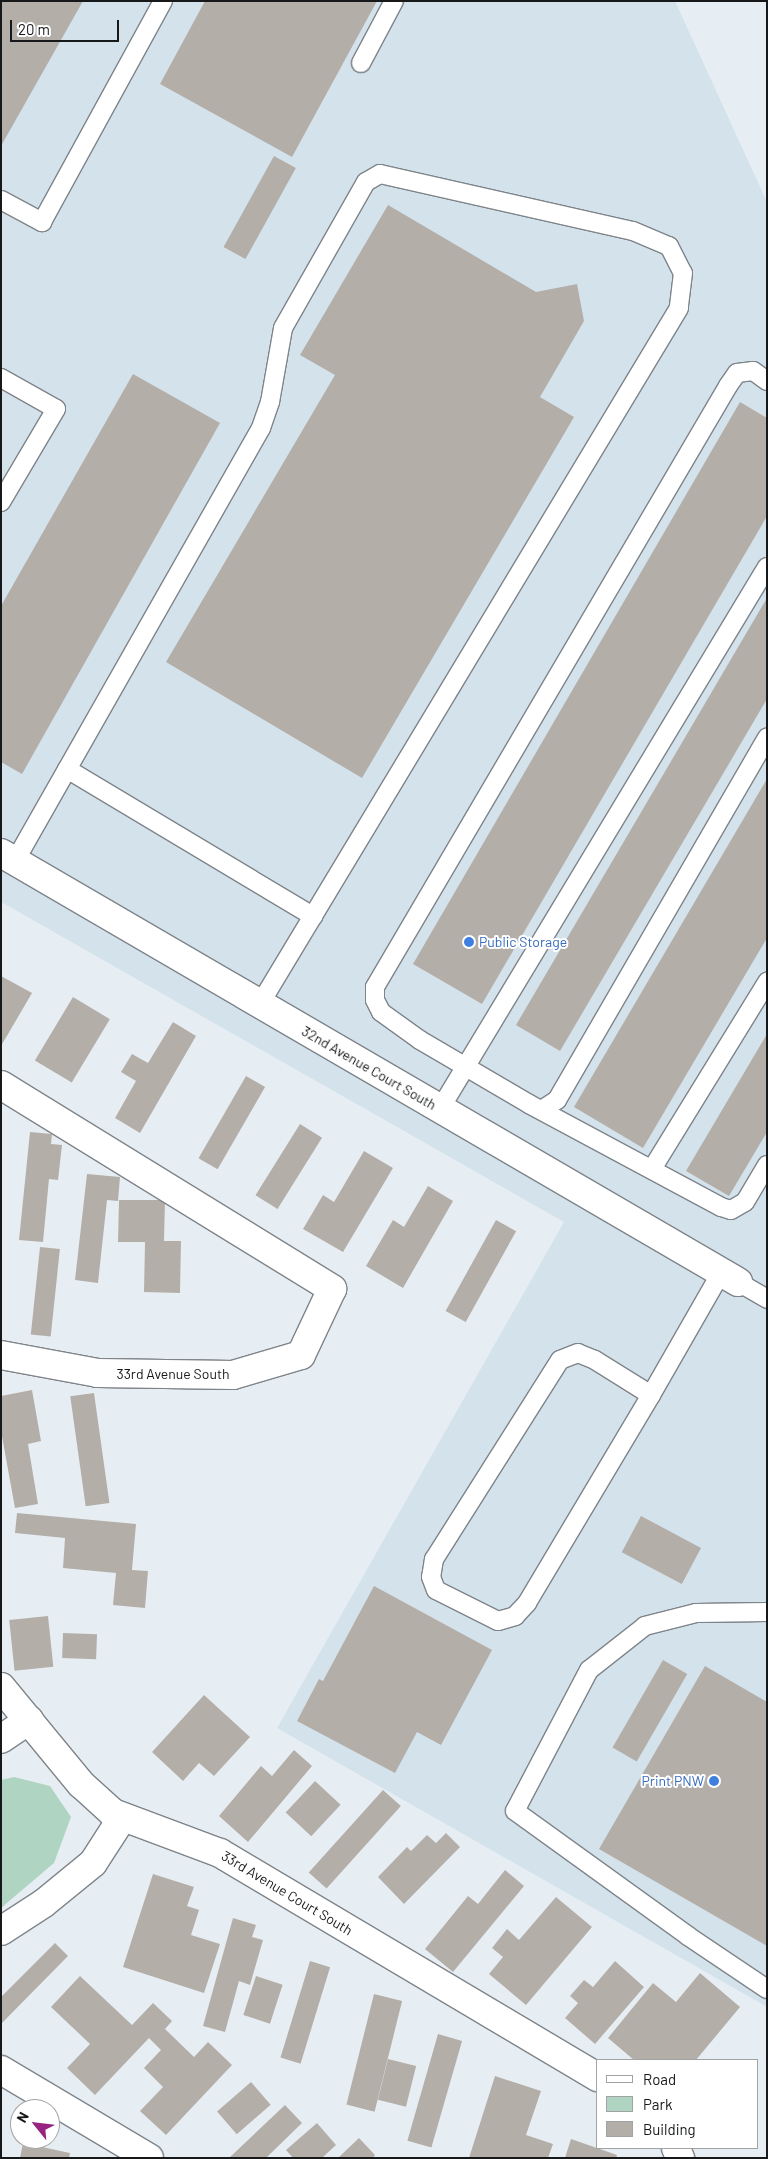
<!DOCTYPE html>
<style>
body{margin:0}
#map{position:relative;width:768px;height:2159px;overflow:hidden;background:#e7eef3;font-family:Barlow,sans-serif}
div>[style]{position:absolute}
.built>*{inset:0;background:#d4e2ec}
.green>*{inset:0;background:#afd4c2}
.building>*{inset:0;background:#b4aea9;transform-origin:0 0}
.roads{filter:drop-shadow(1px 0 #7e8489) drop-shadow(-1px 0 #7e8489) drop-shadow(0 1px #7e8489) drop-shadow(0 -1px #7e8489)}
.lane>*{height:18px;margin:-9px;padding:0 9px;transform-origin:9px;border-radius:9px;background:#fff}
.street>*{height:28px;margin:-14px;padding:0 14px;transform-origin:14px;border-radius:14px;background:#fff}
.dots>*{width:14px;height:14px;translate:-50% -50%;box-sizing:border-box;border:2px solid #fff;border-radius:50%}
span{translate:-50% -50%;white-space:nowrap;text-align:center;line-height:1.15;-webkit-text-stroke:4px #fff;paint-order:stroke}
.shop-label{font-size:14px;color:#366cbe}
.left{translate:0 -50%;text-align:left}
.right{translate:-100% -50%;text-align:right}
.street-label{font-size:14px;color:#16181a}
.frame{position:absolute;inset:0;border:2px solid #16181a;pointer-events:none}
.legend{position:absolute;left:596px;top:2059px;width:162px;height:90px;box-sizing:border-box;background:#fff;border:1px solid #a2a3a3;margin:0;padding:6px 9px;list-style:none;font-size:15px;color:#16181a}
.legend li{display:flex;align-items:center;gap:10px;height:25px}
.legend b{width:25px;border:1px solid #a2a3a3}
.north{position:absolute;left:10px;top:2099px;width:50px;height:50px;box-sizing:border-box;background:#fff;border:1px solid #a2a3a3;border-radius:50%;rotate:299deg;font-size:14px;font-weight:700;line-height:20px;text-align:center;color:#16181a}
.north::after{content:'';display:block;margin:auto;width:18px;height:22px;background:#982380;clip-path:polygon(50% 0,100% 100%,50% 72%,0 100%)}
.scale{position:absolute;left:10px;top:20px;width:109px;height:22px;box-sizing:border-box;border:2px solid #16181a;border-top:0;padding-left:6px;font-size:15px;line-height:18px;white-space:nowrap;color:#16181a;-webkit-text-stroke:4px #fff;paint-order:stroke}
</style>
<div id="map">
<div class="built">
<i style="clip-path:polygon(1px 1px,675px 1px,767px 202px,767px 2007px,277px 1728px,564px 1222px,1px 902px)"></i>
</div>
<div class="green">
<i style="clip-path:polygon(14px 1777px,50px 1786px,71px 1817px,54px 1863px,1px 1908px,1px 1780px)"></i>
</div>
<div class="building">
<i style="clip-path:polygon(1px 1px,83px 1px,1px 146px)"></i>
<i style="clip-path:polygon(205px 1px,377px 1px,292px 157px,160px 84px)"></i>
<i style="left:274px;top:156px;width:25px;height:104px;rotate:29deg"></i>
<i style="clip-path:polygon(388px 205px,536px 292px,577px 284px,584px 321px,540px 397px,574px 417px,362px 778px,166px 662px,335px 375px,300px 355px)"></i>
<i style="clip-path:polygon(133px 374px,220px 423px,22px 774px,1px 762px,1px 606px)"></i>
<i style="clip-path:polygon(740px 402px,767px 418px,767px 516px,482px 1004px,413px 964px)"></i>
<i style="clip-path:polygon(767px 598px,767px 699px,560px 1051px,516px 1025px)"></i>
<i style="clip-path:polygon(767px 779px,767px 938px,643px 1148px,574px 1107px)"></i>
<i style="clip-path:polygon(1px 976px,32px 993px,1px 1046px)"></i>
<i style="left:73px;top:997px;width:43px;height:74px;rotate:31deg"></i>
<i style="clip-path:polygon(173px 1022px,196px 1036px,140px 1133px,115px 1118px,136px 1081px,121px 1072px,132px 1054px,148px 1063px)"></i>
<i style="clip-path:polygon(767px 1034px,767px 1132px,729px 1196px,686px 1171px)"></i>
<i style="left:246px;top:1076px;width:22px;height:95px;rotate:30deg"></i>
<i style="left:300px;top:1124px;width:26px;height:84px;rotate:32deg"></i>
<i style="clip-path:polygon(30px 1132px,52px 1134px,51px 1144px,62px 1145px,58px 1180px,49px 1179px,43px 1242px,19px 1240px)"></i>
<i style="clip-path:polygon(364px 1151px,393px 1168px,343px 1252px,303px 1229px,323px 1195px,334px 1202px)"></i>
<i style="clip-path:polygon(87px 1174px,120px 1177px,118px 1201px,107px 1200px,98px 1283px,75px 1280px)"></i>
<i style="clip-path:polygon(428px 1186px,453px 1201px,403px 1288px,366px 1266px,393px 1220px,404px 1227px)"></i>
<i style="clip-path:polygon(119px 1200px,165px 1200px,164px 1241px,181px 1241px,180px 1293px,144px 1292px,145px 1242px,118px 1242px)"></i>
<i style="left:496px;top:1220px;width:23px;height:104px;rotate:29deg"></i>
<i style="left:40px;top:1247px;width:20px;height:88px;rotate:6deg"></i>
<i style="clip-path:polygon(32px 1390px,41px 1441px,28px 1444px,38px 1504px,15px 1508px,1px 1431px,1px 1396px)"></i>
<i style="left:94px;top:1393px;width:111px;height:24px;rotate:82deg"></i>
<i style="clip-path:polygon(17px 1513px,136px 1524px,132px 1570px,148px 1571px,145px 1608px,113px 1605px,116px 1573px,63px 1568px,65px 1538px,15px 1533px)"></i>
<i style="left:641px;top:1516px;width:68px;height:41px;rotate:28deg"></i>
<i style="clip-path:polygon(374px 1586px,492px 1650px,441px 1745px,417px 1732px,395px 1773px,297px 1721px,319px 1679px,323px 1681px)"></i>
<i style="left:48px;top:1616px;width:51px;height:39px;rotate:84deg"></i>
<i style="left:63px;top:1633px;width:34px;height:25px;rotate:2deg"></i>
<i style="left:663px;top:1660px;width:28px;height:101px;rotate:30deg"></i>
<i style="clip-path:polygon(705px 1666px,767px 1702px,767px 1946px,599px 1849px)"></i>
<i style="clip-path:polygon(204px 1695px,250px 1737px,214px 1776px,199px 1763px,183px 1781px,152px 1752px)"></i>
<i style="clip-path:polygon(294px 1750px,312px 1766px,248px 1842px,219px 1816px,261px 1766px,272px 1776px)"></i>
<i style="left:315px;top:1781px;width:35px;height:43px;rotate:43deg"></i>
<i style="left:383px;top:1790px;width:24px;height:111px;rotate:42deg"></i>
<i style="clip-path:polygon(446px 1833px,460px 1847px,404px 1904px,378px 1877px,407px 1847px,411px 1851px,427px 1835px,436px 1843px)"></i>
<i style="clip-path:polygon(505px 1870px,524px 1886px,453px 1972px,425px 1949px,468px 1896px,478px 1904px)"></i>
<i style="clip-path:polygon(153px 1874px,194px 1887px,187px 1906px,199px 1910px,191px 1935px,220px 1944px,204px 1993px,123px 1967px)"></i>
<i style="clip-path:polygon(556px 1897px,592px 1927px,526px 2005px,489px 1974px,503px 1957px,492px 1948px,507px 1929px,519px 1940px)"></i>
<i style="clip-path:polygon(233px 1918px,256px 1925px,252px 1937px,263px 1940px,250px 1985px,239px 1981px,225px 2032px,203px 2026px)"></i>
<i style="clip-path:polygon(55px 1943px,68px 1956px,1px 2024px,1px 1997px)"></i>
<i style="left:310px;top:1961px;width:21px;height:101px;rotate:17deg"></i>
<i style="clip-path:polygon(615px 1961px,644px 1987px,595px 2044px,565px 2018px,578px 2003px,570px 1996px,584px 1980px,593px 1987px)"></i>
<i style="clip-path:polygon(700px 1973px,740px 2007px,696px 2060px,634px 2060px,608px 2038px,653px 1983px,676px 2002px)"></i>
<i style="clip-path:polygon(80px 1976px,132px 2025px,153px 2003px,172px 2021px,165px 2029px,194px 2057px,208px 2042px,232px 2065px,166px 2135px,140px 2111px,163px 2087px,144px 2068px,161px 2050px,149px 2038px,95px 2095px,67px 2068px,90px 2044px,51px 2007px)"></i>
<i style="left:256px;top:1976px;width:28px;height:41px;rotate:18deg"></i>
<i style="left:374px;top:1994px;width:29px;height:114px;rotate:14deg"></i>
<i style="left:438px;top:2034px;width:25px;height:111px;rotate:16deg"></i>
<i style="left:388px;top:2059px;width:29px;height:42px;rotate:14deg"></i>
<i style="clip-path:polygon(495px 2076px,541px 2091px,526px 2135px,553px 2144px,548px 2158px,469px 2158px)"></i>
<i style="left:251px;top:2082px;width:30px;height:45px;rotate:49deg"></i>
<i style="clip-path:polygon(285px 2105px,302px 2123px,266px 2158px,229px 2158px)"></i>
<i style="clip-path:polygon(317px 2123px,336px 2145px,322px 2158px,293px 2158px,286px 2150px)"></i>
<i style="clip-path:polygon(359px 2138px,375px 2155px,373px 2158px,338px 2158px)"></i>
<i style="clip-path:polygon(571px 2139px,617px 2155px,616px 2158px,565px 2158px)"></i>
<i style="clip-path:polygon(23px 2143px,70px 2153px,69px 2158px,20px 2158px)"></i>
</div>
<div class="roads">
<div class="lane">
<i style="left:361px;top:63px;width:70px;rotate:-62deg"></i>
<i style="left:1px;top:200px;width:47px;rotate:28.2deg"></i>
<i style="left:42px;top:222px;width:252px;rotate:-61.3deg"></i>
<i style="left:1px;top:378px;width:63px;rotate:29.4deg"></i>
<i style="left:56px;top:409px;width:108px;rotate:120.6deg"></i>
<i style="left:767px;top:381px;width:17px;rotate:-144deg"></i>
<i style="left:753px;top:371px;width:16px;rotate:173deg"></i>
<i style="left:737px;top:373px;width:16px;rotate:125deg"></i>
<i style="left:728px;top:386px;width:697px;rotate:120.43deg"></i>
<i style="left:375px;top:987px;width:13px;rotate:90deg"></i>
<i style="left:375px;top:1000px;width:13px;rotate:63deg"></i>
<i style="left:381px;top:1012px;width:48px;rotate:35.7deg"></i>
<i style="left:420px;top:1040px;width:126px;rotate:30.4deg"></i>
<i style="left:529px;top:1104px;width:218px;rotate:28.2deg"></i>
<i style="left:721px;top:1207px;width:10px;rotate:17deg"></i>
<i style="left:731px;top:1210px;width:16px;rotate:-30deg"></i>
<i style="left:745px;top:1202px;width:43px;rotate:-59.3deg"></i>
<i style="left:67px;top:769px;width:287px;rotate:30.9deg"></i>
<i style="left:15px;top:861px;width:498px;rotate:-60.4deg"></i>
<i style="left:261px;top:428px;width:28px;rotate:-71deg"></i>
<i style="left:270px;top:402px;width:75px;rotate:-80deg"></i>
<i style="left:283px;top:328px;width:168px;rotate:-60.4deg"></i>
<i style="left:366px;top:182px;width:16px;rotate:-30deg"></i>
<i style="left:380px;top:174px;width:259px;rotate:12.7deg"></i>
<i style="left:633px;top:231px;width:39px;rotate:23deg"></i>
<i style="left:669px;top:246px;width:30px;rotate:63deg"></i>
<i style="left:683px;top:273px;width:35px;rotate:97deg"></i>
<i style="left:679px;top:308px;width:812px;rotate:121.05deg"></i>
<i style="left:440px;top:1109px;width:633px;rotate:-58.9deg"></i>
<i style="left:543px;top:1109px;width:17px;rotate:-33deg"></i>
<i style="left:557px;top:1100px;width:419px;rotate:-59.9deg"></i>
<i style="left:652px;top:1169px;width:220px;rotate:-58.4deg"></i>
<i style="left:738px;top:1282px;width:34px;rotate:30deg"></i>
<i style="left:651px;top:1395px;width:66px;rotate:-148deg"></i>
<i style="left:595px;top:1360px;width:18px;rotate:-158deg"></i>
<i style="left:578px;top:1353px;width:19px;rotate:159deg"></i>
<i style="left:560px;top:1360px;width:236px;rotate:122.3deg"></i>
<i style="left:434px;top:1559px;width:18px;rotate:99deg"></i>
<i style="left:431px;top:1577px;width:14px;rotate:69deg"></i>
<i style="left:436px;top:1590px;width:69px;rotate:26.6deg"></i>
<i style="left:498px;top:1621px;width:18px;rotate:-16deg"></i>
<i style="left:515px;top:1616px;width:18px;rotate:-47deg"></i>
<i style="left:527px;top:1603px;width:242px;rotate:-59.2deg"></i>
<i style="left:651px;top:1395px;width:141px;rotate:-60.2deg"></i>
<i style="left:767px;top:1612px;width:71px;rotate:179.2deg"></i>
<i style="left:696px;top:1613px;width:53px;rotate:165.7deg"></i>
<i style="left:645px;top:1626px;width:71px;rotate:141.8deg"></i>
<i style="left:589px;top:1670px;width:159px;rotate:117.7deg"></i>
<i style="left:515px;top:1811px;width:213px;rotate:35.8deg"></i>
<i style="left:688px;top:1936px;width:95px;rotate:33.9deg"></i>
</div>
<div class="street">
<i style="left:1px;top:853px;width:853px;rotate:30.2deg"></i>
<i style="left:1px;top:1085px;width:389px;rotate:31.6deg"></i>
<i style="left:332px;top:1289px;width:73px;rotate:115.2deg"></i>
<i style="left:301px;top:1355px;width:71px;rotate:163.6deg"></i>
<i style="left:233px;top:1375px;width:135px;rotate:-179.2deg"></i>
<i style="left:98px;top:1373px;width:99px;rotate:-169.5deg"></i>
<i style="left:1px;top:1687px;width:126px;rotate:50.5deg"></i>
<i style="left:81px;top:1784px;width:43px;rotate:42.2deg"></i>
<i style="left:113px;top:1813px;width:114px;rotate:20.5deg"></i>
<i style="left:220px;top:1853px;width:439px;rotate:30.7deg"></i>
<i style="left:1px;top:1739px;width:34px;rotate:-34deg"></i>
<i style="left:1px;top:1931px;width:51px;rotate:-33.1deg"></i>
<i style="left:44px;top:1903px;width:63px;rotate:-39.2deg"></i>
<i style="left:93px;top:1863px;width:54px;rotate:-57.2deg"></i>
<i style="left:1px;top:2070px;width:172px;rotate:30.7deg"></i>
<i style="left:676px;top:2148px;width:11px;rotate:68deg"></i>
</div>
</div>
<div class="dots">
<i style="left:469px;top:942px;background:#3f7fe0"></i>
<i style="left:714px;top:1781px;background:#3f7fe0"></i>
</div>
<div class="shop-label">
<span class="left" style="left:479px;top:942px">Public Storage</span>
<span class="right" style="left:704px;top:1781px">Print PNW</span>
</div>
<div class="street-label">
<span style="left:369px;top:1068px;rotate:30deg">32nd Avenue Court South</span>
<span style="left:173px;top:1374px">33rd Avenue South</span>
<span style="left:287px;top:1893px;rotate:31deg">33rd Avenue Court South</span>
</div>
<div class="frame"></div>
<ul class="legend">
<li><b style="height:6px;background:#fff"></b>Road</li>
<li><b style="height:14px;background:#afd4c2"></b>Park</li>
<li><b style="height:14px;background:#b4aea9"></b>Building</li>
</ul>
<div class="north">N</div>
<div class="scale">20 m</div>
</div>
